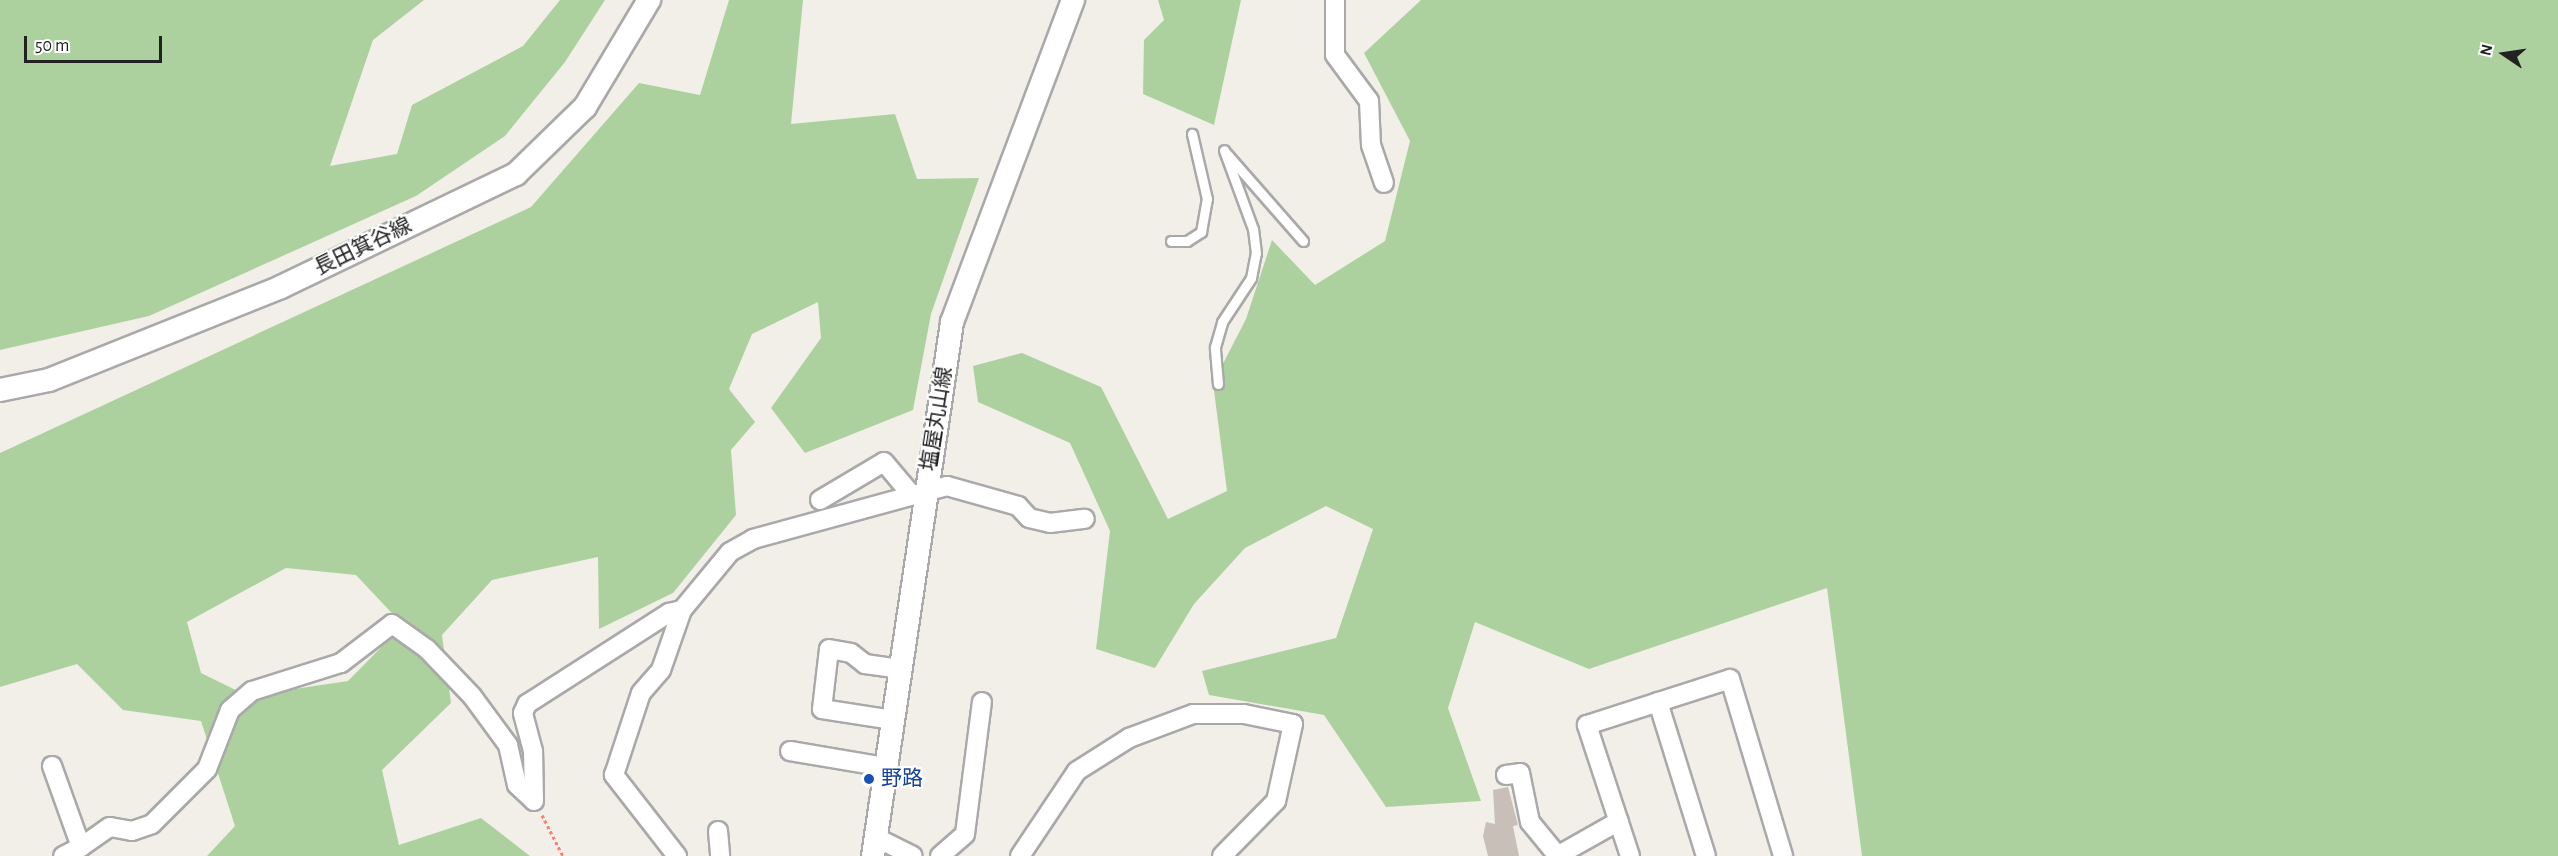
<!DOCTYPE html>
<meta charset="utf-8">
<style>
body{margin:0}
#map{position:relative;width:2558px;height:856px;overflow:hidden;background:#f2efe9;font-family:"Alegreya Sans","Noto Sans JP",sans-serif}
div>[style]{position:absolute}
.forest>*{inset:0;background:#add19e}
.building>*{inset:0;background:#c7bfb8}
.path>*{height:3px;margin-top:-1.5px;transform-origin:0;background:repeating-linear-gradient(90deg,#fa8072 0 3px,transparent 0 6px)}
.roads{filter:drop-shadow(2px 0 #a9a9a9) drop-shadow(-2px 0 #a9a9a9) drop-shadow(0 2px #a9a9a9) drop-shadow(0 -2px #a9a9a9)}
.service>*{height:9px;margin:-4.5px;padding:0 4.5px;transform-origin:4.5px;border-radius:4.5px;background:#fff}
.minor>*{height:18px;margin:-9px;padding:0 9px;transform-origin:9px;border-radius:9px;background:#fff}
.tertiary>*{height:22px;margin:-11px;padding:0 11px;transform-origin:11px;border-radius:11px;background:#fff}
.dots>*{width:16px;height:16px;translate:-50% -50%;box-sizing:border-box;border:3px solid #fff;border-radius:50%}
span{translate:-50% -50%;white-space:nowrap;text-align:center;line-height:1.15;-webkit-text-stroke:4.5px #fff;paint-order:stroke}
.street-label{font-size:21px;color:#222}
.transit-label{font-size:21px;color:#164399}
.left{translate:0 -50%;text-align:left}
.north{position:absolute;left:2474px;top:24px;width:60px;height:60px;-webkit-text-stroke:4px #fff;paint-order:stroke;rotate:283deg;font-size:16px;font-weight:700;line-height:24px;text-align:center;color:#222}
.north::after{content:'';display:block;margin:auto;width:21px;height:27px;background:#222;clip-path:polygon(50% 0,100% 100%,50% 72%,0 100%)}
.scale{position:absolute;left:24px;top:36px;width:138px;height:27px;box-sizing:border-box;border:3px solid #222;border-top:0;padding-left:8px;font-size:18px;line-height:21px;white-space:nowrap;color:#222;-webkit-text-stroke:4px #fff;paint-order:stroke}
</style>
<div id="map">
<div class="forest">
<i style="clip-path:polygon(0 0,424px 0,373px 40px,330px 166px,397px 154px,412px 105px,523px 46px,560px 0,605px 0,565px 62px,505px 136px,416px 196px,149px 316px,0 350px)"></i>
<i style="clip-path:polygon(evenodd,729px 0,803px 0,791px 124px,895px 114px,917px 179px,979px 178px,931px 314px,913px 410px,805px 453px,771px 408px,821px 338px,818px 302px,752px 334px,729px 389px,755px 422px,731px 450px,736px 515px,673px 593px,599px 629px,598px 557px,492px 580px,442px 635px,451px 703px,382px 770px,399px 845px,481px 818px,530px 856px,207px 856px,235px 826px,201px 721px,123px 710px,77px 664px,0 687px,0 453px,531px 207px,639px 83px,700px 95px,729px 0,286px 568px,356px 575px,403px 625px,348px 681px,248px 696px,201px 673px,187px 622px,286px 568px)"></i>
<i style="clip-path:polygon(1158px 0,1241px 0,1214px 125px,1143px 94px,1144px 40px,1164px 20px)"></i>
<i style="clip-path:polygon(1421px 0,2558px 0,2558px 856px,1862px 856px,1827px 588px,1589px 669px,1475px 622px,1448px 708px,1481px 801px,1386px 807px,1324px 715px,1209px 695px,1202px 671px,1336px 638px,1373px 529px,1326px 506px,1245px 548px,1194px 604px,1155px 668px,1096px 649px,1110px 531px,1070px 443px,978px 402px,973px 366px,1022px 353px,1101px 387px,1168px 519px,1227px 491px,1213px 383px,1246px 319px,1272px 240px,1315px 285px,1385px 241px,1410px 141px,1364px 53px)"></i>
</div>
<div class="building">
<i style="clip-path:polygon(1508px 787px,1518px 825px,1513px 826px,1519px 856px,1488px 856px,1483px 836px,1486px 822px,1495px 824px,1493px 790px)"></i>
</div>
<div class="path">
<i style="left:542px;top:815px;width:46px;rotate:62.9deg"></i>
</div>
<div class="roads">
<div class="service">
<i style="left:1226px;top:153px;width:117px;rotate:48.8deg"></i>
<i style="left:1171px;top:241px;width:16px"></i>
<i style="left:1187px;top:241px;width:17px;rotate:-33deg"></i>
<i style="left:1201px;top:232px;width:34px;rotate:-80deg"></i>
<i style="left:1207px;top:199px;width:67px;rotate:-103deg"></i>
<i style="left:1218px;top:384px;width:37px;rotate:-95deg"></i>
<i style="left:1215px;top:347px;width:26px;rotate:-74deg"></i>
<i style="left:1222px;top:322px;width:53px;rotate:-56.6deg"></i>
<i style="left:1251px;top:278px;width:25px;rotate:-79deg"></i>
<i style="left:1256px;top:253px;width:24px;rotate:-97deg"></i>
<i style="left:1253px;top:229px;width:84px;rotate:-110.2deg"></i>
</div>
<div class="minor">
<i style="left:1335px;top:0;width:55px;rotate:90deg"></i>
<i style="left:1335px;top:55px;width:57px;rotate:53.5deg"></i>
<i style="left:1369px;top:101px;width:44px;rotate:87.4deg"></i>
<i style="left:1371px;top:145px;width:40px;rotate:71.1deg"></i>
<i style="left:820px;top:500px;width:74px;rotate:-30.7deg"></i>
<i style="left:884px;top:462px;width:40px;rotate:50deg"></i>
<i style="left:1658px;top:702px;width:161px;rotate:72.7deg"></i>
<i style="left:893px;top:720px;width:72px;rotate:-171.2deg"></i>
<i style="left:822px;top:709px;width:60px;rotate:-83.3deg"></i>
<i style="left:829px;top:649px;width:22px;rotate:10deg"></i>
<i style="left:851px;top:653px;width:18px;rotate:38deg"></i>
<i style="left:865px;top:664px;width:35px;rotate:8deg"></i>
<i style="left:790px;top:751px;width:97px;rotate:9.5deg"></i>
<i style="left:52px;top:766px;width:86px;rotate:70.3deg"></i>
<i style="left:81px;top:847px;width:20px;rotate:153deg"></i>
<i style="left:1506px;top:775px;width:14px;rotate:-8deg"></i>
<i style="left:1520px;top:773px;width:50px;rotate:78.5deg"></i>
<i style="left:1530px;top:822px;width:43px;rotate:50.7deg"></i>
<i style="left:718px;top:831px;width:25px;rotate:85deg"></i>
<i style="left:875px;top:837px;width:42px;rotate:26.6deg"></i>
<i style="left:81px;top:847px;width:35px;rotate:-35deg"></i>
<i style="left:110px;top:827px;width:22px;rotate:10deg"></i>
<i style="left:132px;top:831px;width:21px;rotate:-19deg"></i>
<i style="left:152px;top:824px;width:78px;rotate:-45deg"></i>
<i style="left:207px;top:769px;width:63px;rotate:-68.7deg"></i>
<i style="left:230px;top:710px;width:29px;rotate:-41deg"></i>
<i style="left:252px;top:691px;width:93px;rotate:-17.5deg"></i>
<i style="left:341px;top:663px;width:64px;rotate:-37.4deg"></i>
<i style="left:392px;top:624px;width:43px;rotate:35.5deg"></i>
<i style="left:427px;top:649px;width:65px;rotate:46.2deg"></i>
<i style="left:472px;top:696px;width:61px;rotate:53.7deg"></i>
<i style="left:508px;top:745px;width:41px;rotate:77.3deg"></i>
<i style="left:517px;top:785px;width:23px;rotate:43deg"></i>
<i style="left:534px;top:801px;width:50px;rotate:-91.1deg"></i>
<i style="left:533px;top:751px;width:39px;rotate:-105deg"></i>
<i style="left:523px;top:713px;width:10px;rotate:-66deg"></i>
<i style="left:527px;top:704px;width:169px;rotate:-32.7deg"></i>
<i style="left:669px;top:613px;width:13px;rotate:-13deg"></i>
<i style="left:682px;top:610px;width:75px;rotate:-50.4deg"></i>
<i style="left:730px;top:552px;width:26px;rotate:-29deg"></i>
<i style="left:753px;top:539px;width:201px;rotate:-15.3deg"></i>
<i style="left:947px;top:486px;width:74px;rotate:15.7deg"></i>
<i style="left:1018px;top:506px;width:16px;rotate:47deg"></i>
<i style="left:1029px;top:518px;width:22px;rotate:13deg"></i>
<i style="left:1050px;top:523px;width:35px;rotate:-7deg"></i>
<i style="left:677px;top:856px;width:103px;rotate:-127.9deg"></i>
<i style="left:614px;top:775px;width:86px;rotate:-71.8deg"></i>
<i style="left:641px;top:693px;width:30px;rotate:-49deg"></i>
<i style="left:661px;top:670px;width:64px;rotate:-70.7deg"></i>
<i style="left:940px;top:856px;width:33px;rotate:-41deg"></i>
<i style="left:965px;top:834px;width:133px;rotate:-82.7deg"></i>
<i style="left:1020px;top:856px;width:102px;rotate:-56.2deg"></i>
<i style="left:1077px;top:771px;width:62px;rotate:-32.4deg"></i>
<i style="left:1129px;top:738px;width:68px;rotate:-20.6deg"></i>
<i style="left:1193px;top:714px;width:51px"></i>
<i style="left:1244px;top:714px;width:50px;rotate:11.5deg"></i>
<i style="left:1293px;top:724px;width:79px;rotate:102.4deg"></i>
<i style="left:1276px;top:801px;width:77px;rotate:134.5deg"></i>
<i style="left:1557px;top:856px;width:71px;rotate:-29.4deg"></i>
<i style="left:1630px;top:856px;width:138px;rotate:-108.2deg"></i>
<i style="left:1587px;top:725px;width:150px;rotate:-17.8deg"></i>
<i style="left:1730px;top:679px;width:185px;rotate:73.3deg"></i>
</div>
<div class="tertiary">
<i style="left:0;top:390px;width:50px;rotate:-11.5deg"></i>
<i style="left:49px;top:380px;width:250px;rotate:-21.8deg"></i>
<i style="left:281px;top:287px;width:261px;rotate:-25.7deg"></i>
<i style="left:516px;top:174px;width:96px;rotate:-44.2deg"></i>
<i style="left:585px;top:107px;width:125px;rotate:-59.1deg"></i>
<i style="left:873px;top:856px;width:540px;rotate:-81.58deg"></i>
<i style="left:952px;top:322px;width:344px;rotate:-69.4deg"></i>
</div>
</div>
<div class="dots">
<i style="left:869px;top:779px;background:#1a4fb4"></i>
</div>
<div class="street-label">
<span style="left:363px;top:247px;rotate:-26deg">長田箕谷線</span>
<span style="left:937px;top:419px;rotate:-81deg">塩屋丸山線</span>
</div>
<div class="transit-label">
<span class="left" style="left:881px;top:779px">野路</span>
</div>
<div class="north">N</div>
<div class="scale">50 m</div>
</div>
